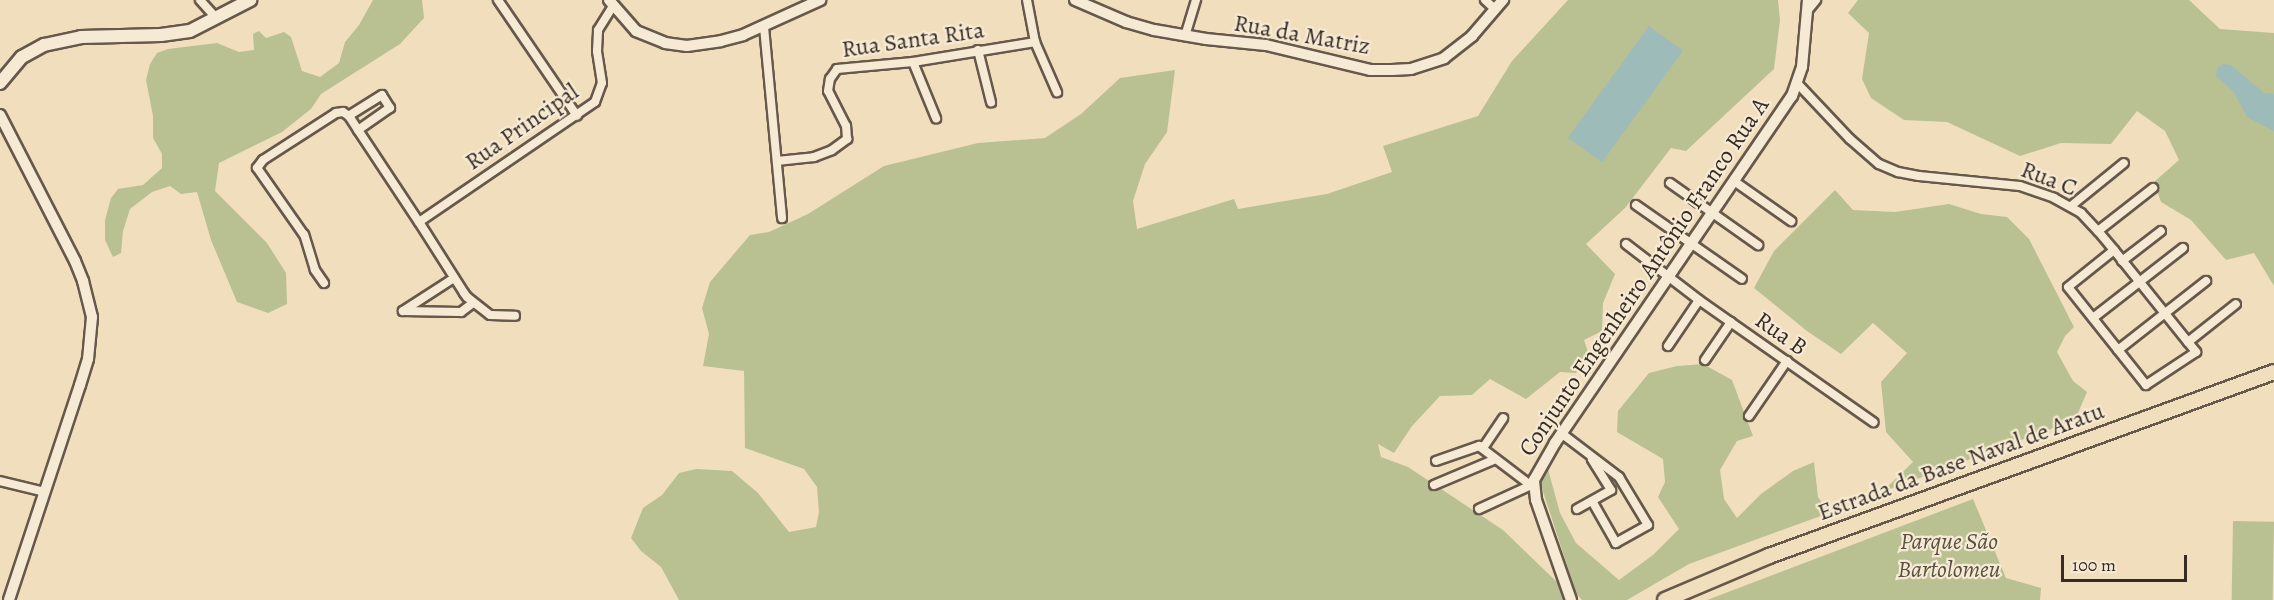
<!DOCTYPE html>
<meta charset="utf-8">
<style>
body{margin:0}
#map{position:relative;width:2274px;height:600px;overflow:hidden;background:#f1debd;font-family:Alegreya,serif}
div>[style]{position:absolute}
.green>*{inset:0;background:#b9c192;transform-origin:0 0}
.water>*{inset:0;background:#9dbbb9;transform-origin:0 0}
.roads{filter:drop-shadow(2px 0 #66584b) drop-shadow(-2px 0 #66584b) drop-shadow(0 2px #66584b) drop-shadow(0 -2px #66584b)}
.minor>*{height:8px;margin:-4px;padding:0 4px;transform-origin:4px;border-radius:4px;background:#f6ead4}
.tertiary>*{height:10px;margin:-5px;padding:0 5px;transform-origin:5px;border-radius:5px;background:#f6ead4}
.secondary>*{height:12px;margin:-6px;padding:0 6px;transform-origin:6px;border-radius:6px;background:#f6ead4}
.primary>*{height:14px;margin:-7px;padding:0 7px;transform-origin:7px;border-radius:7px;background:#f1debd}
span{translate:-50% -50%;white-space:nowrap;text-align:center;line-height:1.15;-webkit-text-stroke:4.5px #f6ead4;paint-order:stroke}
.street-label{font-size:24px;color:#372c25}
.park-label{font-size:24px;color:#585140;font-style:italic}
.scale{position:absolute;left:2061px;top:555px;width:126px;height:27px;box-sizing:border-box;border:3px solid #372c25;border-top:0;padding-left:8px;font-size:18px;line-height:21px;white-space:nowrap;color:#372c25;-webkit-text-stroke:4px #f6ead4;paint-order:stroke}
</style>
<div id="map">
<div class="green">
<i style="clip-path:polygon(373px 0,422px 0,424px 18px,400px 44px,321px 94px,311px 109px,282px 132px,219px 163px,215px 191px,267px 243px,286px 273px,287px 304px,268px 313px,237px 302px,211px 240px,197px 192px,181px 194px,170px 186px,152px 192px,130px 209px,123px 231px,121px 253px,113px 257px,105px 240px,105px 220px,111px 198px,118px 189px,143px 185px,162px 168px,162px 154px,153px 138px,153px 116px,146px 80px,150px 64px,157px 53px,168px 49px,217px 43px,239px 52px,254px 50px,253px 34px,259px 31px,266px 38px,284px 32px,291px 37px,302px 71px,320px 77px,339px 63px,345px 42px,359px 25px)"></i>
<i style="clip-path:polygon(1568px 0,1778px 0,1780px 20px,1774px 69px,1686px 151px,1671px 148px,1625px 208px,1586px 244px,1615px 274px,1603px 303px,1602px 331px,1584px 340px,1590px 358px,1576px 373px,1560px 372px,1526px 399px,1490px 379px,1472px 395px,1440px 396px,1412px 426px,1394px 453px,1378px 444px,1381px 457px,1408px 467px,1503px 530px,1560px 585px,1564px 600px,679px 600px,661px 567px,641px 551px,631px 538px,643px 508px,662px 495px,679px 473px,696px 469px,732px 471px,758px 493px,789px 532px,816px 527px,819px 512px,817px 487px,804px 469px,745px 448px,744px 371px,703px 366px,709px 334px,702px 308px,710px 282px,750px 235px,769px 232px,808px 214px,884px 166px,978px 143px,1045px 138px,1081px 114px,1120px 78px,1175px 70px,1167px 132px,1145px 164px,1133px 201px,1137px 229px,1234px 199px,1238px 209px,1327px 194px,1392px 172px,1383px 146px,1478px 116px,1512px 61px)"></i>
<i style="clip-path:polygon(1858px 0,2189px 0,2220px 29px,2274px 33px,2274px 286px,2254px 253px,2226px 260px,2191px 220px,2161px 202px,2154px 182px,2179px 160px,2165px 131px,2137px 111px,2111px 144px,2061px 143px,2020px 156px,1947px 122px,1904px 120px,1871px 98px,1862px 79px,1869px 33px,1848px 13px)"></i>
<i style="clip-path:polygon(1835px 190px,1853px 210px,1895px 212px,1949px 204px,1981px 214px,2007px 217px,2029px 239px,2074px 327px,2065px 336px,2057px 352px,2073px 381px,2087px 392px,2075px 420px,1882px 492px,1913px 462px,1886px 432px,1881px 382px,1907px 353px,1873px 323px,1841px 354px,1807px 331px,1754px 288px,1774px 251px)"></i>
<i style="clip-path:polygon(1703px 364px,1732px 380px,1753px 436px,1737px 441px,1720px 470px,1724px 499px,1737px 518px,1761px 494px,1793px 471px,1814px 462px,1818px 497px,1829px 513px,1689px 564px,1627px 600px,1582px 600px,1576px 593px,1539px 479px,1548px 469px,1560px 513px,1576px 543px,1619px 580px,1653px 555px,1679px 529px,1658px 497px,1665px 482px,1663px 459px,1617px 432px,1618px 411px,1649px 373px,1677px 366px)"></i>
<i style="clip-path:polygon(1973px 499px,2006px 578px,2041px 588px,2040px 600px,1707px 600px)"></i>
<i style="left:2233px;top:521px;width:41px;height:79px;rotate:1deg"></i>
</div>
<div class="water">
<i style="left:1649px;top:26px;width:42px;height:138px;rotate:36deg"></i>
<i style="clip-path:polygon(2223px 64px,2231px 65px,2264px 93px,2274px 94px,2274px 131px,2247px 117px,2234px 92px,2216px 76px,2218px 68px)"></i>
</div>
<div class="roads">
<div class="minor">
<i style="left:200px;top:0;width:25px;rotate:48deg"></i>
<i style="left:498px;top:0;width:140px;rotate:55.7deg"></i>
<i style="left:1027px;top:0;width:43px;rotate:79.2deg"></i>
<i style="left:1035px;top:42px;width:55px;rotate:66.3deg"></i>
<i style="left:1485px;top:0;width:13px;rotate:42deg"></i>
<i style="left:1808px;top:10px;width:13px;rotate:-51deg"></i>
<i style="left:764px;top:27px;width:192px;rotate:84.6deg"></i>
<i style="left:1185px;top:36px;width:38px;rotate:-73deg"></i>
<i style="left:978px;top:50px;width:54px;rotate:76deg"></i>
<i style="left:913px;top:62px;width:61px;rotate:67.7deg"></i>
<i style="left:1797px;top:83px;width:77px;rotate:46.6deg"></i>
<i style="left:1850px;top:139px;width:38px;rotate:41deg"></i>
<i style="left:1879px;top:164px;width:21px;rotate:23deg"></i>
<i style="left:1898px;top:172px;width:21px;rotate:11deg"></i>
<i style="left:1919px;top:176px;width:101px;rotate:5.7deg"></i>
<i style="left:2020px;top:186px;width:36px;rotate:19deg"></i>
<i style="left:2054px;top:198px;width:31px;rotate:29deg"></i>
<i style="left:2081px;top:213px;width:25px;rotate:47deg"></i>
<i style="left:2098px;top:231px;width:25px;rotate:50deg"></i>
<i style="left:2114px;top:250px;width:118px;rotate:51.2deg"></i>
<i style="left:2188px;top:342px;width:13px;rotate:51deg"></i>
<i style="left:2196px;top:352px;width:60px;rotate:146.6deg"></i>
<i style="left:2146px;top:385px;width:125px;rotate:-128.5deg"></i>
<i style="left:2068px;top:287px;width:59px;rotate:-38.8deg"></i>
<i style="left:358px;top:130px;width:39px;rotate:-35deg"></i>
<i style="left:390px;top:108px;width:15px;rotate:-122deg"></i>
<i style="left:382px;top:95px;width:39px;rotate:148deg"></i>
<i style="left:349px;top:116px;width:17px;rotate:57deg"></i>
<i style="left:358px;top:130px;width:110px;rotate:56.5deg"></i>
<i style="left:419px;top:222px;width:84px;rotate:57.6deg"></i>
<i style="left:464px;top:293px;width:5px;rotate:53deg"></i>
<i style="left:467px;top:297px;width:29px;rotate:38deg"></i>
<i style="left:490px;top:315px;width:25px;rotate:2deg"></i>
<i style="left:777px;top:161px;width:37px;rotate:-6deg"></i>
<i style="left:814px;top:157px;width:19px;rotate:-21deg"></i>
<i style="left:832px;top:150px;width:19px;rotate:-36deg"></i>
<i style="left:847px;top:139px;width:13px;rotate:-94deg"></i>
<i style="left:846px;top:126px;width:39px;rotate:-117deg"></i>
<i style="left:828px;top:91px;width:12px;rotate:-81deg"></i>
<i style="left:830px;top:79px;width:12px;rotate:-55deg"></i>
<i style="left:837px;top:69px;width:76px;rotate:-5.3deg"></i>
<i style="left:913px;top:62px;width:124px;rotate:-9.3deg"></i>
<i style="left:1734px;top:181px;width:70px;rotate:35.1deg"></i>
<i style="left:1670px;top:183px;width:108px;rotate:35.2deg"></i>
<i style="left:1636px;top:205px;width:129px;rotate:34.9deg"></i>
<i style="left:2071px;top:206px;width:68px;rotate:-39.1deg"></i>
<i style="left:419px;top:222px;width:213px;rotate:-34.3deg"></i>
<i style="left:595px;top:102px;width:20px;rotate:-70deg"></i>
<i style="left:602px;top:83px;width:32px;rotate:-99deg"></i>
<i style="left:597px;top:51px;width:21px;rotate:-87deg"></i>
<i style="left:598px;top:30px;width:28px;rotate:-58deg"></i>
<i style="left:2098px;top:231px;width:70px;rotate:-38deg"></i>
<i style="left:1626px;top:244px;width:92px;rotate:37.5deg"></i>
<i style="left:1699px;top:300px;width:213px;rotate:35deg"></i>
<i style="left:2122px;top:261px;width:49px;rotate:-37.6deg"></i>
<i style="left:454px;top:278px;width:61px;rotate:147.1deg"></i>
<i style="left:403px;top:311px;width:58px;rotate:1deg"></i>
<i style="left:461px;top:312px;width:15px;rotate:-37deg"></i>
<i style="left:324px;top:283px;width:16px;rotate:-125deg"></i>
<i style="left:315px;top:270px;width:37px;rotate:-107deg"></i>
<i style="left:304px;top:235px;width:82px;rotate:-125deg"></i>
<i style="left:257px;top:168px;width:10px;rotate:-53deg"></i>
<i style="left:263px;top:160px;width:87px;rotate:-32.8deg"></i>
<i style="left:336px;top:113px;width:7px;rotate:-8deg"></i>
<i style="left:343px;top:112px;width:7px;rotate:34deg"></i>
<i style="left:2093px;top:318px;width:114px;rotate:-37.9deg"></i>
<i style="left:2188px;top:342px;width:61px;rotate:-38.4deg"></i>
<i style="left:1668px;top:346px;width:55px;rotate:-56deg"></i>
<i style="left:2118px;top:350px;width:112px;rotate:-38.1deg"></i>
<i style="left:1705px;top:360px;width:46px;rotate:-55.6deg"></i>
<i style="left:1749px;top:416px;width:67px;rotate:-55.4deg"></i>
<i style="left:1561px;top:433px;width:73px;rotate:37.2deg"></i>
<i style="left:1619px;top:477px;width:56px;rotate:58.9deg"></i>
<i style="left:1648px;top:525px;width:37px;rotate:151deg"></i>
<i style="left:1616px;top:543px;width:48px;rotate:-119.7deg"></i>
<i style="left:1483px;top:448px;width:36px;rotate:-56deg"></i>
<i style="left:1436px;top:461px;width:46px;rotate:-19.2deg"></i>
<i style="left:1479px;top:446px;width:68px;rotate:37.2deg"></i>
<i style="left:0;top:481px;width:46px;rotate:13.7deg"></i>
<i style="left:1434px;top:485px;width:67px;rotate:-22.8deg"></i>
<i style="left:1479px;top:509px;width:55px;rotate:-24.7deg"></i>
<i style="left:1577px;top:509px;width:39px;rotate:-29deg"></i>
<i style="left:1611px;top:490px;width:36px;rotate:-122deg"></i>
</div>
<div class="tertiary">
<i style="left:609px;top:0;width:41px;rotate:48.9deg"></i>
<i style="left:636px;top:31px;width:31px;rotate:22deg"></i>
<i style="left:665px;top:43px;width:22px;rotate:8deg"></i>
<i style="left:687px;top:46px;width:34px;rotate:-8deg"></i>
<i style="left:721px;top:41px;width:23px;rotate:-15deg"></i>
<i style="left:743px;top:35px;width:85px;rotate:-24.4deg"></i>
<i style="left:1075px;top:0;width:56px;rotate:23.3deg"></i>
<i style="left:1126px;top:22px;width:29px;rotate:16deg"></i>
<i style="left:1154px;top:30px;width:53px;rotate:9.8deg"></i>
<i style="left:1206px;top:39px;width:60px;rotate:5.7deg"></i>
<i style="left:1266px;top:45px;width:107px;rotate:13.5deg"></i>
<i style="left:1370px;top:70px;width:22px"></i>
<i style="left:1392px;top:70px;width:19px;rotate:-3deg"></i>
<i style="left:1411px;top:69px;width:35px;rotate:-18deg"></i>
<i style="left:1444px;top:58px;width:36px;rotate:-38deg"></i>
<i style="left:1472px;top:36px;width:48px;rotate:-49.3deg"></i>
<i style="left:0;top:115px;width:164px;rotate:62.8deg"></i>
<i style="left:75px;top:261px;width:22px;rotate:68deg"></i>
<i style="left:83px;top:281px;width:37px;rotate:76deg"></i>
<i style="left:92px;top:317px;width:42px;rotate:95.4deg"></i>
<i style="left:88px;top:359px;width:27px;rotate:107deg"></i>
<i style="left:80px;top:385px;width:226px;rotate:108.3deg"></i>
<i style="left:1571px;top:600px;width:106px;rotate:-109.3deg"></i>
<i style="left:1536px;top:500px;width:20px;rotate:-96deg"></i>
<i style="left:1534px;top:480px;width:43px;rotate:-60.4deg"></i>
<i style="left:1555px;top:443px;width:420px;rotate:-55.7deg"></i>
<i style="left:1792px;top:96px;width:31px;rotate:-71deg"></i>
<i style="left:1802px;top:67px;width:67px;rotate:-84.9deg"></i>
</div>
<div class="secondary">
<i style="left:0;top:83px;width:34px;rotate:-50deg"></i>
<i style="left:22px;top:57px;width:25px;rotate:-29deg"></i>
<i style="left:44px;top:45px;width:38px;rotate:-12deg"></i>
<i style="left:81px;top:37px;width:80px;rotate:-1.4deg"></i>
<i style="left:161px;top:35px;width:29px;rotate:-8deg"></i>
<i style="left:190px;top:31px;width:68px;rotate:-27.3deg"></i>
</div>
<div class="primary">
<i style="left:1665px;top:600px;width:113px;rotate:-22.9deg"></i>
<i style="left:1769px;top:556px;width:537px;rotate:-20.02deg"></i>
</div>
</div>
<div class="street-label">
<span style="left:1302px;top:35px;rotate:10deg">Rua da Matriz</span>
<span style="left:913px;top:40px;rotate:-8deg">Rua Santa Rita</span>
<span style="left:522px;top:127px;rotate:-35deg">Rua Principal</span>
<span style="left:2049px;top:179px;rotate:21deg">Rua C</span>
<span style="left:1644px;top:277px;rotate:-56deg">Conjunto Engenheiro Antônio Franco Rua A</span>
<span style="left:1781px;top:334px;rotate:35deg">Rua B</span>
<span style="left:1961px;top:462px;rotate:-20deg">Estrada da Base Naval de Aratu</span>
</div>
<div class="park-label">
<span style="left:1949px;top:556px">Parque São<br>Bartolomeu</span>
</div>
<div class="scale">100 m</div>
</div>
